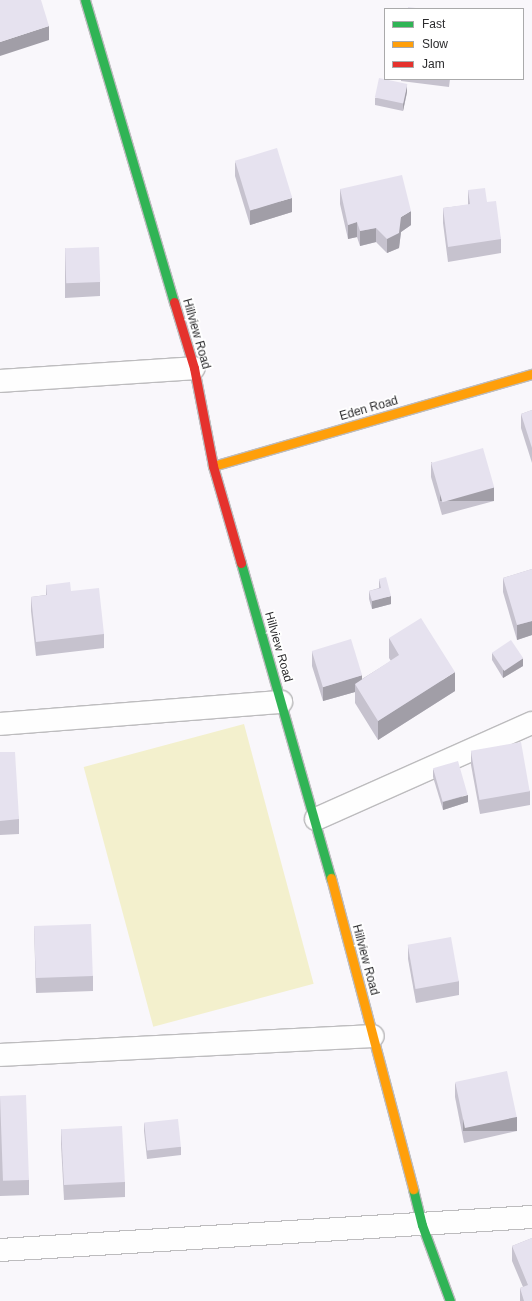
<!DOCTYPE html>
<style>
body{margin:0}
#map{position:relative;width:532px;height:1301px;overflow:hidden;background:#f9f7fb;font-family:Arial,sans-serif}
div>[style]{position:absolute}
.green>*{inset:0;background:#f3f0cd;transform-origin:0 0}
.roads{filter:drop-shadow(1px 0 #bdbcbe) drop-shadow(-1px 0 #bdbcbe) drop-shadow(0 1px #bdbcbe) drop-shadow(0 -1px #bdbcbe)}
.street>*{height:22px;margin:-11px;padding:0 11px;transform-origin:11px;border-radius:11px;background:#fefefe}
.fast>*{height:9px;margin:-4.5px;padding:0 4.5px;transform-origin:4.5px;border-radius:4.5px;background:#30b455}
.slow>*{height:9px;margin:-4.5px;padding:0 4.5px;transform-origin:4.5px;border-radius:4.5px;background:#ff9f0a}
.jam>*{height:9px;margin:-4.5px;padding:0 4.5px;transform-origin:4.5px;border-radius:4.5px;background:#e5322d}
.wall>*{inset:0;background:#c6c2ce}
.shaded-wall>*{inset:0;background:#a19ea7;transform-origin:0 0}
.building>*{inset:0;background:#e6e2ef;transform-origin:0 0}
span{translate:-50% -50%;white-space:nowrap;text-align:center;line-height:1.15;-webkit-text-stroke:3.5px #fff;paint-order:stroke}
.street-label{font-size:12px;color:#2b2b2d}
.legend{position:absolute;left:384px;top:8px;width:140px;height:72px;box-sizing:border-box;background:#fff;border:1px solid #aaaaab;margin:0;padding:5px 7px;list-style:none;font-size:12px;color:#2b2b2d}
.legend li{display:flex;align-items:center;gap:8px;height:20px}
.legend b{width:20px;border:1px solid #aaaaab}
</style>
<div id="map">
<div class="green">
<i style="left:244px;top:724px;width:269px;height:166px;rotate:75deg"></i>
</div>
<div class="roads">
<div class="street">
<i style="left:0;top:381px;width:194px;rotate:-3.8deg"></i>
<i style="left:0;top:724px;width:282px;rotate:-4.5deg"></i>
<i style="left:316px;top:819px;width:236px;rotate:-24deg"></i>
<i style="left:0;top:1055px;width:373px;rotate:-2.9deg"></i>
<i style="left:0;top:1250px;width:533px;rotate:-3.55deg"></i>
</div>
<div class="fast">
<i style="left:85px;top:0;width:315px;rotate:73.6deg"></i>
<i style="left:241px;top:563px;width:328px;rotate:74.1deg"></i>
<i style="left:413px;top:1189px;width:37px;rotate:76deg"></i>
<i style="left:422px;top:1225px;width:81px;rotate:69.8deg"></i>
</div>
<div class="slow">
<i style="left:213px;top:466px;width:332px;rotate:-16.1deg"></i>
<i style="left:331px;top:878px;width:322px;rotate:75.2deg"></i>
</div>
<div class="jam">
<i style="left:174px;top:302px;width:69px;rotate:73.1deg"></i>
<i style="left:194px;top:368px;width:100px;rotate:79deg"></i>
<i style="left:213px;top:466px;width:101px;rotate:73.9deg"></i>
</div>
</div>
<div class="wall">
<i style="clip-path:polygon(401px 79px,450px 79px,449px 87px,401px 81px)"></i>
<i style="clip-path:polygon(407px 92px,403px 111px,375px 105px,375px 98px)"></i>
<i style="clip-path:polygon(235px 162px,292px 212px,250px 225px,235px 176px)"></i>
<i style="clip-path:polygon(340px 189px,411px 225px,401px 232px,399px 248px,387px 253px,376px 242px,360px 246px,357px 237px,348px 239px,340px 204px)"></i>
<i style="clip-path:polygon(468px 190px,487px 202px,501px 239px,501px 253px,448px 262px,443px 223px,443px 208px,468px 205px)"></i>
<i style="clip-path:polygon(65px 248px,100px 282px,100px 296px,65px 298px)"></i>
<i style="clip-path:polygon(532px 410px,532px 463px,521px 428px,521px 414px)"></i>
<i style="clip-path:polygon(431px 462px,494px 501px,442px 515px,431px 477px)"></i>
<i style="clip-path:polygon(532px 569px,532px 635px,517px 640px,503px 592px,503px 578px)"></i>
<i style="clip-path:polygon(379px 579px,391px 604px,372px 609px,369px 599px,369px 591px,379px 588px)"></i>
<i style="clip-path:polygon(46px 585px,71px 591px,104px 634px,104px 648px,36px 656px,31px 611px,31px 597px,46px 595px)"></i>
<i style="clip-path:polygon(389px 638px,455px 691px,378px 740px,355px 703px,355px 692px,323px 701px,312px 666px,312px 651px,362px 679px,391px 661px,389px 658px)"></i>
<i style="clip-path:polygon(492px 653px,523px 666px,503px 678px,492px 660px)"></i>
<i style="clip-path:polygon(471px 751px,530px 791px,530px 805px,480px 814px,471px 765px)"></i>
<i style="clip-path:polygon(0 752px,19px 819px,19px 834px,0 835px)"></i>
<i style="clip-path:polygon(433px 769px,468px 802px,443px 810px,433px 777px)"></i>
<i style="clip-path:polygon(34px 927px,93px 976px,93px 991px,36px 993px)"></i>
<i style="clip-path:polygon(408px 945px,459px 981px,459px 995px,416px 1003px,408px 959px)"></i>
<i style="clip-path:polygon(455px 1083px,517px 1131px,464px 1143px,455px 1097px)"></i>
<i style="clip-path:polygon(0 1096px,29px 1180px,29px 1195px,0 1196px)"></i>
<i style="clip-path:polygon(144px 1123px,181px 1147px,181px 1155px,147px 1159px,144px 1131px)"></i>
<i style="clip-path:polygon(61px 1129px,125px 1182px,125px 1197px,64px 1200px,61px 1144px)"></i>
<i style="clip-path:polygon(532px 1238px,532px 1301px,520px 1301px,520px 1288px,523px 1287px,512px 1261px,512px 1246px)"></i>
</div>
<div class="shaded-wall">
<i style="clip-path:polygon(49px 26px,49px 40px,0 56px,0 42px)"></i>
<i style="clip-path:polygon(407px 84px,407px 92px,403px 111px,403px 103px)"></i>
<i style="clip-path:polygon(292px 198px,292px 212px,250px 225px,250px 210px)"></i>
<i style="clip-path:polygon(411px 211px,411px 225px,401px 232px,399px 248px,387px 253px,387px 239px,401px 217px)"></i>
<i style="clip-path:polygon(357px 222px,357px 237px,348px 239px,348px 225px)"></i>
<i style="clip-path:polygon(376px 228px,376px 242px,360px 246px,360px 231px)"></i>
<i style="left:494px;top:487px;width:14px;height:54px;rotate:90deg"></i>
<i style="clip-path:polygon(391px 596px,391px 604px,372px 609px,372px 601px)"></i>
<i style="clip-path:polygon(532px 621px,532px 635px,517px 640px,517px 625px)"></i>
<i style="clip-path:polygon(523px 658px,523px 666px,503px 678px,503px 670px)"></i>
<i style="clip-path:polygon(455px 672px,455px 691px,378px 740px,378px 721px)"></i>
<i style="clip-path:polygon(362px 675px,362px 690px,355px 684px,355px 692px,323px 701px,323px 687px)"></i>
<i style="clip-path:polygon(468px 795px,468px 802px,443px 810px,443px 802px)"></i>
<i style="left:517px;top:1117px;width:14px;height:54px;rotate:90deg"></i>
</div>
<div class="building">
<i style="clip-path:polygon(0 0,41px 0,49px 26px,0 42px)"></i>
<i style="clip-path:polygon(408px 7px,424px 9px,408px 9px)"></i>
<i style="left:379px;top:78px;width:29px;height:20px;rotate:12deg"></i>
<i style="left:277px;top:148px;width:52px;height:44px;rotate:73deg"></i>
<i style="clip-path:polygon(402px 175px,411px 211px,401px 217px,399px 233px,387px 239px,376px 228px,360px 231px,357px 222px,348px 225px,340px 189px)"></i>
<i style="clip-path:polygon(485px 188px,487px 202px,496px 201px,501px 239px,448px 247px,443px 208px,470px 204px,468px 190px)"></i>
<i style="left:99px;top:247px;width:35px;height:34px;rotate:88deg"></i>
<i style="clip-path:polygon(532px 410px,532px 448px,521px 414px)"></i>
<i style="left:483px;top:448px;width:41px;height:54px;rotate:74deg"></i>
<i style="clip-path:polygon(532px 569px,532px 621px,517px 625px,503px 578px)"></i>
<i style="clip-path:polygon(386px 577px,391px 596px,372px 601px,369px 591px,381px 588px,379px 579px)"></i>
<i style="clip-path:polygon(70px 582px,71px 591px,99px 588px,104px 634px,36px 642px,31px 597px,47px 595px,46px 585px)"></i>
<i style="clip-path:polygon(421px 618px,455px 672px,378px 721px,355px 684px,399px 655px,389px 638px)"></i>
<i style="left:351px;top:639px;width:38px;height:41px;rotate:73deg"></i>
<i style="left:511px;top:640px;width:22px;height:23px;rotate:56deg"></i>
<i style="left:521px;top:742px;width:50px;height:51px;rotate:80deg"></i>
<i style="clip-path:polygon(0 752px,15px 752px,19px 819px,0 821px)"></i>
<i style="left:458px;top:761px;width:35px;height:26px;rotate:74deg"></i>
<i style="left:91px;top:924px;width:52px;height:57px;rotate:88deg"></i>
<i style="left:451px;top:937px;width:45px;height:44px;rotate:80deg"></i>
<i style="left:507px;top:1071px;width:47px;height:53px;rotate:78deg"></i>
<i style="left:26px;top:1095px;width:85px;height:26px;rotate:88deg"></i>
<i style="left:178px;top:1119px;width:28px;height:34px;rotate:84deg"></i>
<i style="left:122px;top:1126px;width:56px;height:61px;rotate:87deg"></i>
<i style="clip-path:polygon(532px 1238px,532px 1301px,524px 1301px,520px 1288px,528px 1285px,512px 1246px)"></i>
</div>
<div class="street-label">
<span style="left:196px;top:334px;rotate:74deg">Hillview Road</span>
<span style="left:369px;top:409px;rotate:-16deg">Eden Road</span>
<span style="left:278px;top:647px;rotate:74deg">Hillview Road</span>
<span style="left:365px;top:960px;rotate:75deg">Hillview Road</span>
</div>
<ul class="legend">
<li><b style="height:5px;background:#30b455"></b>Fast</li>
<li><b style="height:5px;background:#ff9f0a"></b>Slow</li>
<li><b style="height:5px;background:#e5322d"></b>Jam</li>
</ul>
</div>
